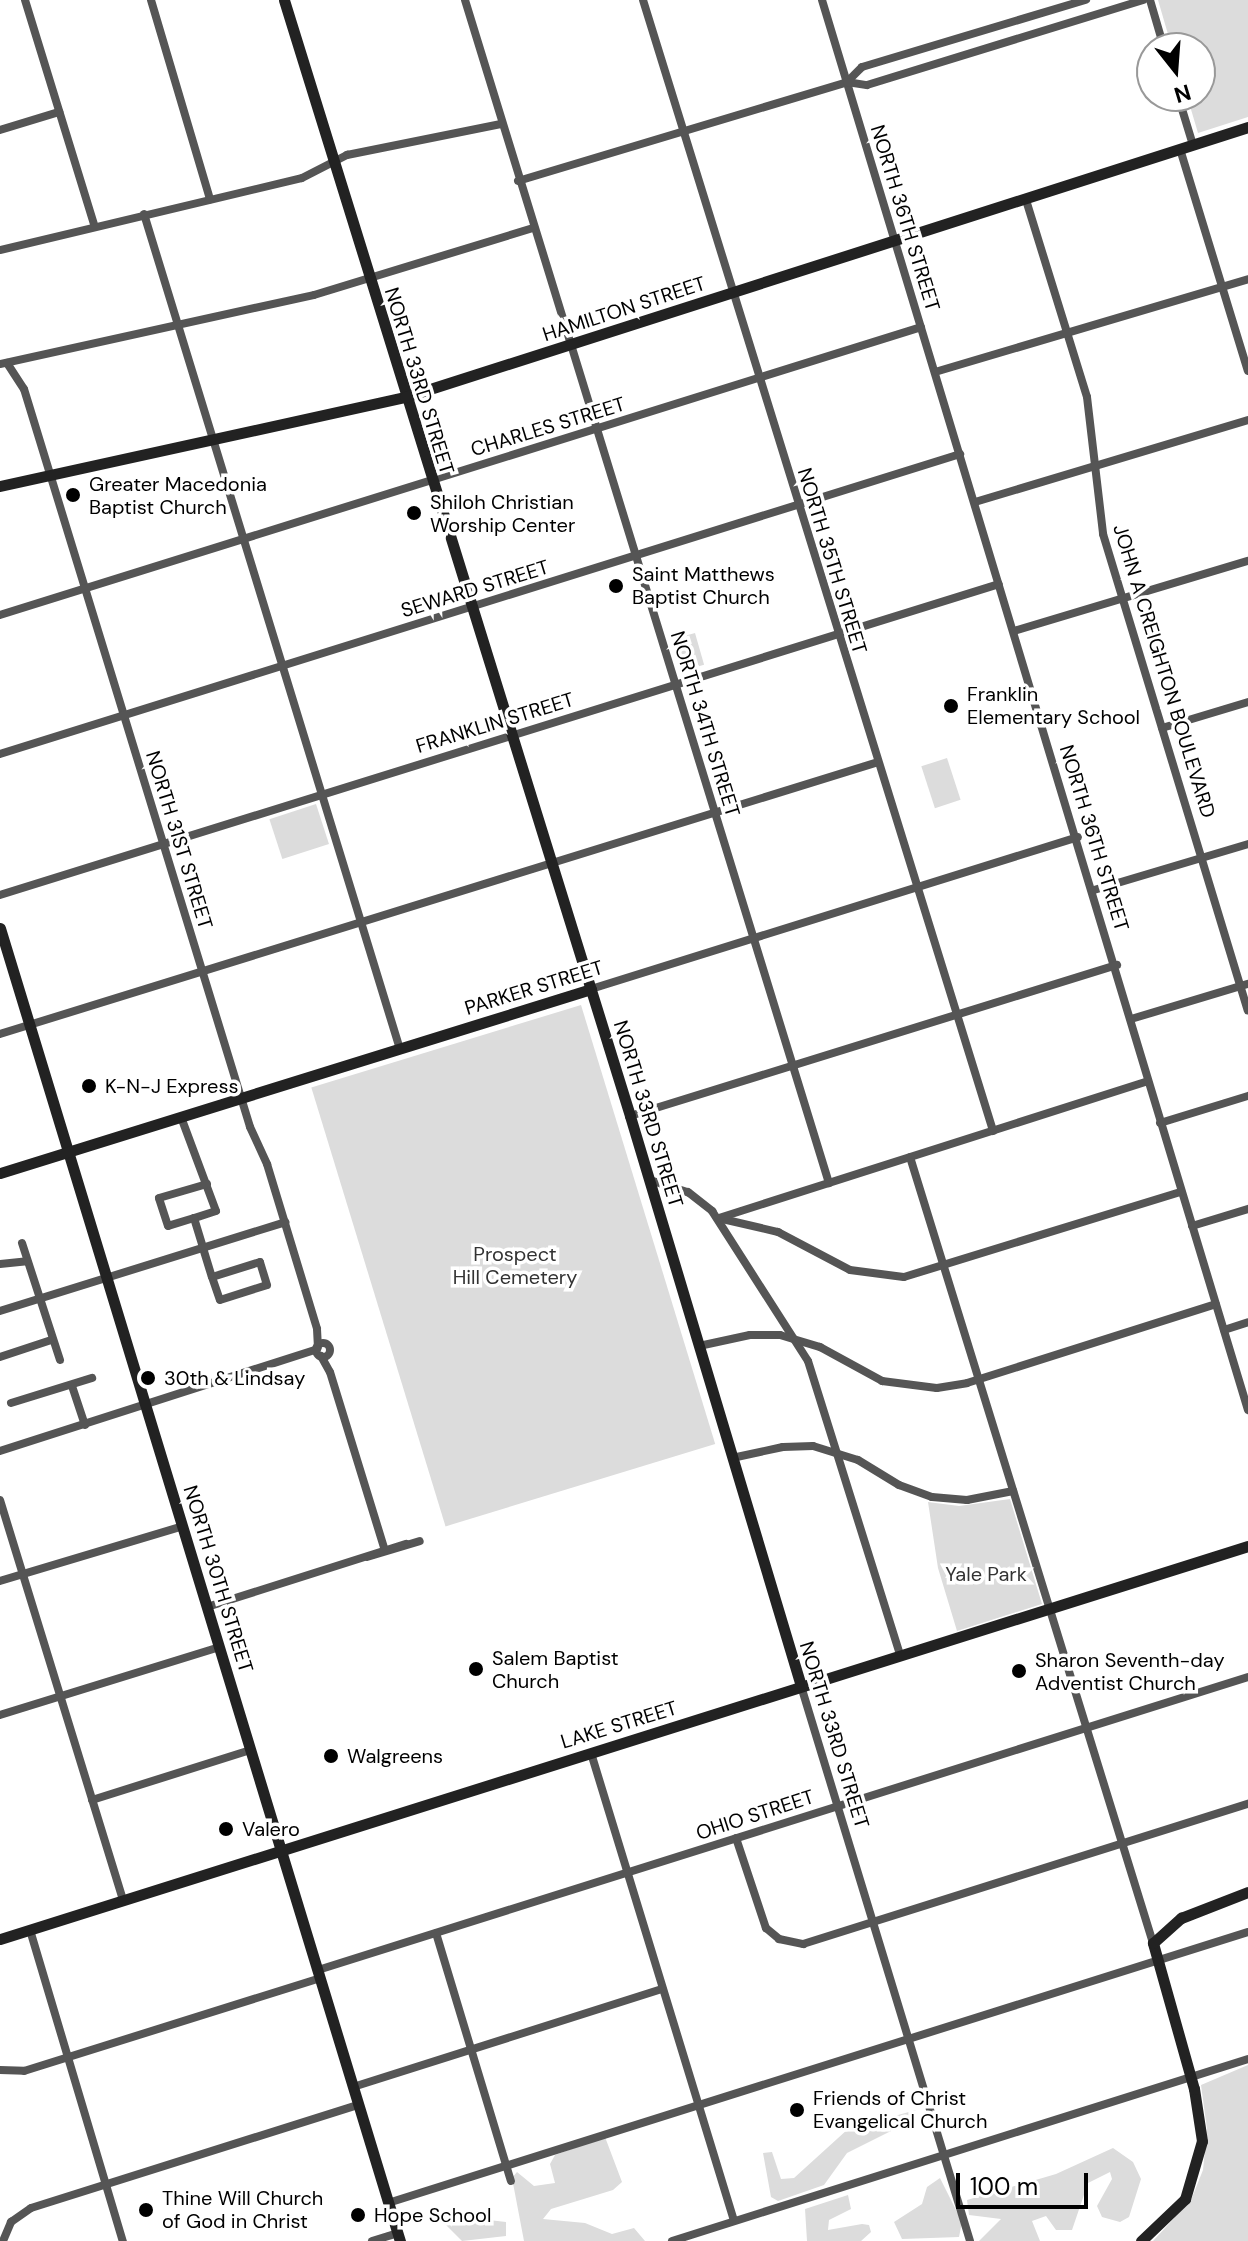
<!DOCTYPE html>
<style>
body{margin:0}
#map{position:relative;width:1248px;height:2241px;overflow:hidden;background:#fff;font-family:"DM Sans",sans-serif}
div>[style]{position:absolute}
.green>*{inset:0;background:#dcdcdc;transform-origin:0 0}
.street>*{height:8px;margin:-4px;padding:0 4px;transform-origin:4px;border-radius:4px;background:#555}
.street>.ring{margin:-4px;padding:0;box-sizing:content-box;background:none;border:8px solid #555;border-radius:50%}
.secondary>*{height:11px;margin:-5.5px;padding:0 5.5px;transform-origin:5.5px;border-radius:5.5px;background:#222}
.dots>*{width:22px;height:22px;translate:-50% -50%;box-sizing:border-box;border:4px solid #fff;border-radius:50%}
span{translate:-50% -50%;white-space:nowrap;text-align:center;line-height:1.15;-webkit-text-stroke:7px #fff;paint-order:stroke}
.street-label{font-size:20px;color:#000}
.poi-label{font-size:20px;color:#000}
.left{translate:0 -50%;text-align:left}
.park-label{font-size:20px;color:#333}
.north{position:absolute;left:1136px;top:32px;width:80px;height:80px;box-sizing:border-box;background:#fff;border:2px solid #999;border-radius:50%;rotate:163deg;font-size:22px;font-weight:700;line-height:32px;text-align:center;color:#000}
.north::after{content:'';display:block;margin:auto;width:28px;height:36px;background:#000;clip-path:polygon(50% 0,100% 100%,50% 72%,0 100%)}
.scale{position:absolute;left:956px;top:2173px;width:132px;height:36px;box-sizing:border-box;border:4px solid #000;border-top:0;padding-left:10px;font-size:24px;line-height:28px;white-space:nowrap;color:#000;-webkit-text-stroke:6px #fff;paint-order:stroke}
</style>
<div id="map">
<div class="green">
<i style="clip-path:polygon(1158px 0,1248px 0,1248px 117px,1198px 133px,1187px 96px,1200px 96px,1200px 48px,1172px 48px)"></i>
<i style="left:695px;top:633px;width:33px;height:24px;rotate:74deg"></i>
<i style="left:947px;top:758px;width:44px;height:27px;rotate:72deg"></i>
<i style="left:316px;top:804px;width:42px;height:49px;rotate:72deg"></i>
<i style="left:581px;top:1005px;width:459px;height:282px;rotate:73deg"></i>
<i style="clip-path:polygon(1010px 1499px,1042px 1604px,957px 1631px,938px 1568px,928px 1502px,959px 1506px)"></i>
<i style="clip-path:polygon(1248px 2065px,1248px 2241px,1153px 2241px,1191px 2200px,1203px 2170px,1207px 2129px,1201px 2085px)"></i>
<i style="clip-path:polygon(916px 2110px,905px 2124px,847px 2153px,824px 2185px,778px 2201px,771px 2197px,763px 2153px,772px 2152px,781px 2179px,794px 2178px,848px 2129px)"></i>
<i style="clip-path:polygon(605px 2137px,622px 2182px,613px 2190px,551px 2209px,543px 2219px,585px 2223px,612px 2234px,634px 2228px,645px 2241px,524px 2241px,512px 2178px,517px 2172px,534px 2186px,555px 2183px,550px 2164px,555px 2155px)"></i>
<i style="clip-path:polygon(1113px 2148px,1133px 2162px,1141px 2179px,1129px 2217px,1120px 2222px,1102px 2217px,1097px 2206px,1112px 2179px,1110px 2172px,1088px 2183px,1072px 2230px,1056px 2230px,1046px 2216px,1032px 2221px,1040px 2241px,979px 2241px,1001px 2219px,969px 2215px,967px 2200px,1056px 2174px)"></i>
<i style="clip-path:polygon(940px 2178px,962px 2222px,959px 2237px,902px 2239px,894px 2222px,922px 2204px,927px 2187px)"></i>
<i style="clip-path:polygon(848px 2195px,851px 2209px,829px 2220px,828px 2230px,862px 2224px,869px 2225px,871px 2232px,861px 2241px,807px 2241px,805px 2209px)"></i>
<i style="clip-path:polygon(454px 2216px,506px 2222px,506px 2236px,462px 2241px,443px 2222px)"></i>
</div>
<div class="street">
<i style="left:25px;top:0;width:234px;rotate:72.9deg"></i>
<i style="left:151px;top:0;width:208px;rotate:73.5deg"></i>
<i style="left:465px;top:0;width:1238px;rotate:72.9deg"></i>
<i style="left:643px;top:0;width:1184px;rotate:72.8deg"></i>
<i style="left:822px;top:0;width:1473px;rotate:73.19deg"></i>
<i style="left:1150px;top:0;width:50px;rotate:73.7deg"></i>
<i style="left:847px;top:82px;width:21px;rotate:-45deg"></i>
<i style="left:862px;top:67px;width:234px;rotate:-16.7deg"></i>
<i style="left:1178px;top:96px;width:51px;rotate:73deg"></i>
<i style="left:0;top:130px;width:62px;rotate:-17deg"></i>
<i style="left:1180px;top:149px;width:232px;rotate:73deg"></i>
<i style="left:518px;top:181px;width:344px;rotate:-16.7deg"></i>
<i style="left:847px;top:82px;width:20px;rotate:9deg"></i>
<i style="left:867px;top:85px;width:289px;rotate:-17.1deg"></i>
<i style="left:1026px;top:200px;width:206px;rotate:72.8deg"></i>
<i style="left:1087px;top:397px;width:138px;rotate:83.3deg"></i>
<i style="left:1103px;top:534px;width:498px;rotate:73.1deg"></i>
<i style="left:144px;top:214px;width:873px;rotate:72.96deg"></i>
<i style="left:0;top:250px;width:310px;rotate:-13.4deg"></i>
<i style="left:302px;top:178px;width:51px;rotate:-27.1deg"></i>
<i style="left:347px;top:155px;width:157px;rotate:-11.4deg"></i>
<i style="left:7px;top:363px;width:31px;rotate:57deg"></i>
<i style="left:24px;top:389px;width:772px;rotate:72.97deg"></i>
<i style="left:250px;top:1127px;width:41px;rotate:65.3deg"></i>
<i style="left:267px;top:1164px;width:172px;rotate:73.1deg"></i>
<i style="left:317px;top:1329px;width:18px;rotate:87deg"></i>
<i style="left:0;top:364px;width:321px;rotate:-12.4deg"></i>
<i style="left:314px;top:295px;width:229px;rotate:-17deg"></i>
<i style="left:935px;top:372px;width:327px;rotate:-16.5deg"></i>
<i style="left:975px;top:502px;width:285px;rotate:-16.7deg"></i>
<i style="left:0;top:615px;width:965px;rotate:-17.36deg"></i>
<i style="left:1014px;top:631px;width:244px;rotate:-16.7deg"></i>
<i style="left:1162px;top:728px;width:90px;rotate:-16.8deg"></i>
<i style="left:0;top:754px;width:1006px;rotate:-17.35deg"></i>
<i style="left:1094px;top:890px;width:161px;rotate:-16.6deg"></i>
<i style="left:0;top:895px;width:1046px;rotate:-17.29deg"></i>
<i style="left:591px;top:989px;width:510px;rotate:-17.33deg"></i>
<i style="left:1131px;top:1019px;width:122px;rotate:-16.7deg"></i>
<i style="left:0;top:1034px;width:919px;rotate:-17.21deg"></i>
<i style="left:630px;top:1116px;width:510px;rotate:-17.23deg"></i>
<i style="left:181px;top:1117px;width:100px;rotate:69.6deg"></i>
<i style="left:216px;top:1211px;width:23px;rotate:162deg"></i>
<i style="left:194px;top:1218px;width:31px;rotate:73deg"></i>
<i style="left:203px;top:1248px;width:30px;rotate:73deg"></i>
<i style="left:212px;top:1277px;width:24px;rotate:71deg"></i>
<i style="left:220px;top:1300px;width:49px;rotate:-17.7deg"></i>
<i style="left:267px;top:1285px;width:24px;rotate:-107deg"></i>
<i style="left:260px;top:1262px;width:50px;rotate:162.6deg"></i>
<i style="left:1160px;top:1123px;width:92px;rotate:-17.1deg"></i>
<i style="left:910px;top:1157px;width:823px;rotate:72.82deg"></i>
<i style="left:650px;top:1180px;width:40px;rotate:18deg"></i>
<i style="left:688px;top:1192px;width:31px;rotate:38deg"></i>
<i style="left:712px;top:1211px;width:178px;rotate:57.4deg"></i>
<i style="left:808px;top:1361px;width:308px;rotate:72.6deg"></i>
<i style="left:194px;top:1218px;width:27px;rotate:163deg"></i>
<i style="left:168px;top:1226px;width:29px;rotate:-108deg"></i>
<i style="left:159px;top:1198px;width:50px;rotate:-16.3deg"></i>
<i style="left:718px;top:1218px;width:62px;rotate:13.1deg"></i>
<i style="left:778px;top:1232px;width:81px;rotate:27.8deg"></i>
<i style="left:850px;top:1270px;width:54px;rotate:7.4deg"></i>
<i style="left:904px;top:1277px;width:290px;rotate:-17.1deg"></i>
<i style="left:719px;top:1218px;width:449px;rotate:-17.7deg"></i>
<i style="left:1192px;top:1226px;width:59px;rotate:-16.9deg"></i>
<i style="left:22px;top:1243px;width:123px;rotate:72deg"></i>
<i style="left:0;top:1264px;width:27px;rotate:-6deg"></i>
<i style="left:0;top:1311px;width:299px;rotate:-17.3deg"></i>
<i style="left:1224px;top:1330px;width:25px;rotate:-18deg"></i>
<i class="ring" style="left:316px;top:1343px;width:6px;height:6px"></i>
<i style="left:699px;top:1346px;width:52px;rotate:-12.2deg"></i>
<i style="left:750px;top:1335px;width:30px"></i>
<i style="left:780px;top:1335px;width:42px;rotate:16.7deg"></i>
<i style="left:820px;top:1347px;width:71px;rotate:28.7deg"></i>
<i style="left:882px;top:1381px;width:55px;rotate:7.3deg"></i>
<i style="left:937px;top:1388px;width:30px;rotate:-9deg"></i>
<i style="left:967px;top:1383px;width:261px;rotate:-17.6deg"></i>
<i style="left:321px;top:1356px;width:18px;rotate:61deg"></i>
<i style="left:330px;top:1372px;width:184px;rotate:72.9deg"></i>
<i style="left:0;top:1357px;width:54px;rotate:-18.4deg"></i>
<i style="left:72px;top:1386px;width:41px;rotate:71.6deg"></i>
<i style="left:11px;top:1403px;width:85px;rotate:-17.2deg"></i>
<i style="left:0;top:1451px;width:333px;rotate:-17.8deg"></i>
<i style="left:732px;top:1458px;width:52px;rotate:-12.2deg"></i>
<i style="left:783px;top:1447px;width:30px;rotate:-2deg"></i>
<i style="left:813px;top:1446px;width:47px;rotate:17.3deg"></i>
<i style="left:858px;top:1460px;width:48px;rotate:31.4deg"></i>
<i style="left:899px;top:1485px;width:35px;rotate:20deg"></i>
<i style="left:932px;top:1497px;width:35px;rotate:5deg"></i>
<i style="left:967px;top:1500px;width:47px;rotate:-11.1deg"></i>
<i style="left:0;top:1500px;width:419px;rotate:72.9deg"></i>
<i style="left:367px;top:1557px;width:55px;rotate:-16.8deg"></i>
<i style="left:0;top:1581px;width:191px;rotate:-16.7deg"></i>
<i style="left:207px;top:1607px;width:209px;rotate:-17.6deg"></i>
<i style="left:801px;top:1686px;width:580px;rotate:73.06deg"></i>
<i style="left:0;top:1715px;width:230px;rotate:-17.2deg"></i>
<i style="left:591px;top:1753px;width:489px;rotate:73deg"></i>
<i style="left:92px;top:1800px;width:167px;rotate:-17.5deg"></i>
<i style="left:736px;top:1838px;width:95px;rotate:71.6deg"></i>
<i style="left:766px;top:1928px;width:17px;rotate:40deg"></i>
<i style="left:779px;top:1939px;width:25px;rotate:12deg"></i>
<i style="left:803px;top:1944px;width:467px;rotate:-17.5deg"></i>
<i style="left:30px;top:1930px;width:325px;rotate:73.4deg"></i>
<i style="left:436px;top:1933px;width:259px;rotate:73.2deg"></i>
<i style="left:318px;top:1970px;width:975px;rotate:-17.49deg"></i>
<i style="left:0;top:2070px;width:24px;rotate:2deg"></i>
<i style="left:24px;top:2071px;width:310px;rotate:-17.4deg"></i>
<i style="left:353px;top:2087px;width:324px;rotate:-17.6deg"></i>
<i style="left:388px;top:2203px;width:902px;rotate:-17.49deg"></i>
<i style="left:3px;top:2241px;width:21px;rotate:-67deg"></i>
<i style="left:11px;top:2222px;width:24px;rotate:-35deg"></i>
<i style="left:31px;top:2208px;width:343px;rotate:-17.5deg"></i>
<i style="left:372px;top:2241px;width:27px;rotate:-17deg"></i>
<i style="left:672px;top:2241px;width:604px;rotate:-17.54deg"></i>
</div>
<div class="secondary">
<i style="left:284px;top:0;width:1168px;rotate:72.77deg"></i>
<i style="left:630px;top:1116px;width:595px;rotate:73.3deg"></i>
<i style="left:0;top:486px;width:415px;rotate:-12.4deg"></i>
<i style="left:405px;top:397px;width:885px;rotate:-17.76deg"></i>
<i style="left:0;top:928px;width:1373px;rotate:73.06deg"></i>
<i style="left:0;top:1173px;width:619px;rotate:-17.29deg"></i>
<i style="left:0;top:1939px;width:1308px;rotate:-17.48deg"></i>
<i style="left:1141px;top:2241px;width:61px;rotate:-43.7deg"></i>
<i style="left:1185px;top:2199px;width:60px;rotate:-73.7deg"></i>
<i style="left:1202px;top:2141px;width:53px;rotate:-98.7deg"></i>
<i style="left:1194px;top:2089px;width:152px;rotate:-105.7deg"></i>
<i style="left:1153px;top:1943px;width:38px;rotate:-42deg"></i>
<i style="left:1181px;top:1918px;width:72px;rotate:-21.2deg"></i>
</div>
<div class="dots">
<i style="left:73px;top:495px;background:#000"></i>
<i style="left:414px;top:513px;background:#000"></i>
<i style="left:616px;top:586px;background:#000"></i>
<i style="left:951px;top:706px;background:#000"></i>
<i style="left:89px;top:1086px;background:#000"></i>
<i style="left:148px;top:1378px;background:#000"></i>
<i style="left:476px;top:1669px;background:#000"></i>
<i style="left:1019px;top:1671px;background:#000"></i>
<i style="left:331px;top:1756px;background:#000"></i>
<i style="left:226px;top:1829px;background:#000"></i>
<i style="left:797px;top:2110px;background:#000"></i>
<i style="left:146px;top:2210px;background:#000"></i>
<i style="left:358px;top:2215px;background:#000"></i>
</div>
<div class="street-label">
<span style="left:905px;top:218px;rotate:73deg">NORTH 36TH STREET</span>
<span style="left:624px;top:309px;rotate:-18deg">HAMILTON STREET</span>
<span style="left:419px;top:381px;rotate:73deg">NORTH 33RD STREET</span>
<span style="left:548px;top:427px;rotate:-17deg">CHARLES STREET</span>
<span style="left:832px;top:561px;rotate:73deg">NORTH 35TH STREET</span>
<span style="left:475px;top:589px;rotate:-17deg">SEWARD STREET</span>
<span style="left:1164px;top:671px;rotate:73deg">JOHN A CREIGHTON BOULEVARD</span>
<span style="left:495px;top:723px;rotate:-17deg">FRANKLIN STREET</span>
<span style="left:705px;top:724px;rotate:73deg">NORTH 34TH STREET</span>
<span style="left:1094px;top:838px;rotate:73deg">NORTH 36TH STREET</span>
<span style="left:179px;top:840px;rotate:73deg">NORTH 31ST STREET</span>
<span style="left:534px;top:988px;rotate:-17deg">PARKER STREET</span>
<span style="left:648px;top:1114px;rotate:73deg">NORTH 33RD STREET</span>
<span style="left:218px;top:1579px;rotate:73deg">NORTH 30TH STREET</span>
<span style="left:619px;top:1725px;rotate:-17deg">LAKE STREET</span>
<span style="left:834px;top:1735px;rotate:73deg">NORTH 33RD STREET</span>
<span style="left:755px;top:1815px;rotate:-18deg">OHIO STREET</span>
</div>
<div class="poi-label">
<span class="left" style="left:89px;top:496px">Greater Macedonia<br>Baptist Church</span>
<span class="left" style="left:430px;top:514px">Shiloh Christian<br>Worship Center</span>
<span class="left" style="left:632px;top:586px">Saint Matthews<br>Baptist Church</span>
<span class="left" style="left:967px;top:706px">Franklin<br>Elementary School</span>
<span class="left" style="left:105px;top:1086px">K-N-J Express</span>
<span class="left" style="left:164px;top:1378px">30th &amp; Lindsay</span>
<span class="left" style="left:492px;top:1670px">Salem Baptist<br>Church</span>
<span class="left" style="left:1035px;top:1672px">Sharon Seventh-day<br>Adventist Church</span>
<span class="left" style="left:347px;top:1756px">Walgreens</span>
<span class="left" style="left:242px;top:1829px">Valero</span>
<span class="left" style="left:813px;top:2110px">Friends of Christ<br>Evangelical Church</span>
<span class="left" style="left:162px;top:2210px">Thine Will Church<br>of God in Christ</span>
<span class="left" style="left:374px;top:2215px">Hope School</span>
</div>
<div class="park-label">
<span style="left:515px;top:1266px">Prospect<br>Hill Cemetery</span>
<span style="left:986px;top:1574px">Yale Park</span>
</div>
<div class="north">N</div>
<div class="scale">100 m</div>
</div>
